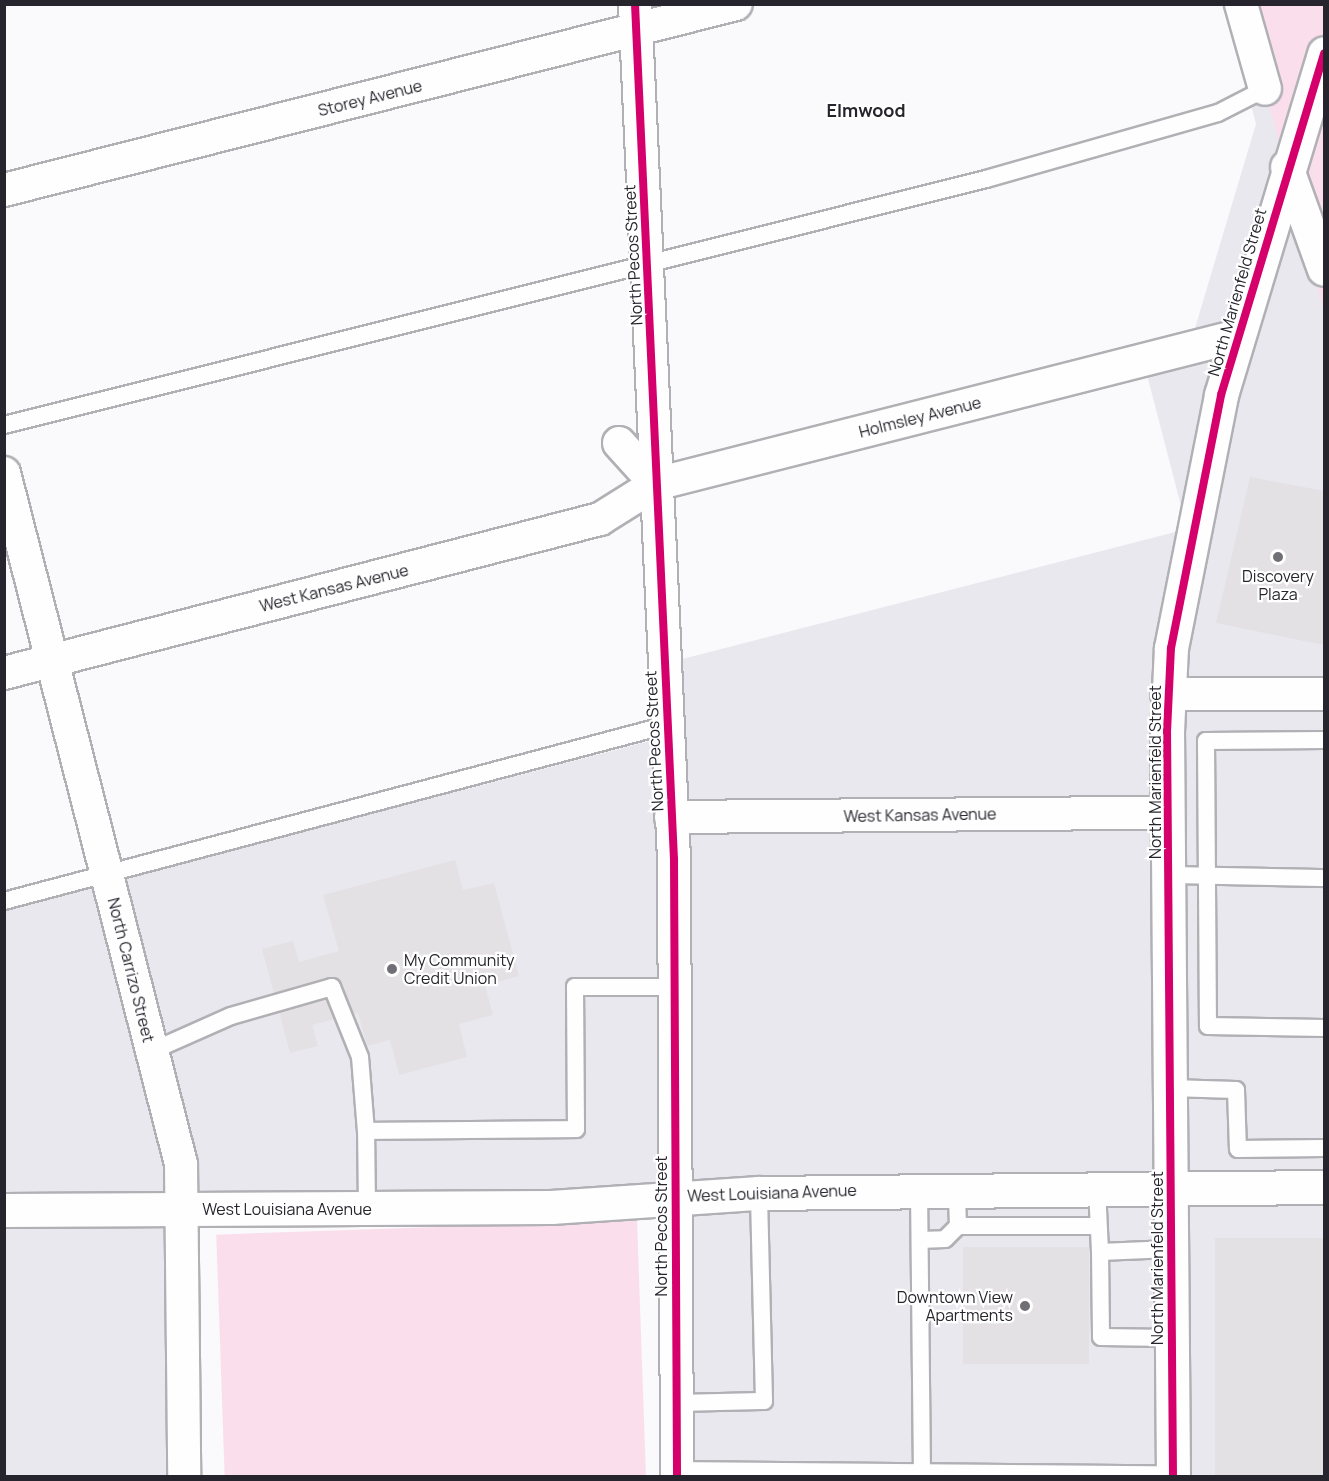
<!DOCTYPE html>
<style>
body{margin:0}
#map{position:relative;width:1329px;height:1481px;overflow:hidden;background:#faf9fb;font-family:Manrope,sans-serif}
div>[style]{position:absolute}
.built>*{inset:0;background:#e8e8ee}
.green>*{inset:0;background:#fadeec;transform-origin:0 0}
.building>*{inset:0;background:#e4e1e5;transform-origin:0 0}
.roads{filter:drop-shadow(2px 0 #b1b0b5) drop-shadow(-2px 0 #b1b0b5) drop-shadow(0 2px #b1b0b5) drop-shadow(0 -2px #b1b0b5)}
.lane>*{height:16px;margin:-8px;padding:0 8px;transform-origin:8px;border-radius:8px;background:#fefefe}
.street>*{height:32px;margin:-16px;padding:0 16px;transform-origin:16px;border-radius:16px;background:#fefefe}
.secondary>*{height:33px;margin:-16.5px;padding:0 16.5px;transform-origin:16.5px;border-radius:16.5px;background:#fefefe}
.cycleway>*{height:8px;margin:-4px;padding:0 4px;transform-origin:4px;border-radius:4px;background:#d6006c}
.dots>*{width:16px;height:16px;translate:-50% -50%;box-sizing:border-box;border:3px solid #fff;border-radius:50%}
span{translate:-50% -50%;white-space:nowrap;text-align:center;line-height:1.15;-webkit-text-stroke:4.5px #fff;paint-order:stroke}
.street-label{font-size:16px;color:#26252d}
.poi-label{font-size:16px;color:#26252d}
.left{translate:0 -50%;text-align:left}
.right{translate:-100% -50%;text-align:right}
.neighbourhood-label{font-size:18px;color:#26252d;font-weight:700}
.frame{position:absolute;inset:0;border:6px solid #26252d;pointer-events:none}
</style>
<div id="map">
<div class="built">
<i style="clip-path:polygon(1225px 5px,1324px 5px,1324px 1476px,678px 1476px,675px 1189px,184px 1192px,186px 1476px,5px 1476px,5px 910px,665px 737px,663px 664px,1187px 529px,1145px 367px,1187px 355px,1256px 124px)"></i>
</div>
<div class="green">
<i style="clip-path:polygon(1241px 5px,1324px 5px,1324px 313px,1265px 89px)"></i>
<i style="left:637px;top:1220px;width:256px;height:421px;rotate:88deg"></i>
</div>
<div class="building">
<i style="clip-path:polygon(1250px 477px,1324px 491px,1324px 645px,1216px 623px)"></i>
<i style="clip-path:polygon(455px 860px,463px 890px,494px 883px,519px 976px,485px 985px,493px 1015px,459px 1024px,467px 1057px,399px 1075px,390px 1040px,367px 1046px,358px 1013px,312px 1025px,318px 1046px,290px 1053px,262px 949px,293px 941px,299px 962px,339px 951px,323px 895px)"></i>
<i style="left:1324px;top:1238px;width:238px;height:109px;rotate:90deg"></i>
<i style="left:963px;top:1247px;width:126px;height:117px"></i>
</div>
<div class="roads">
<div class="lane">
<i style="left:4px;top:425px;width:1012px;rotate:-14.06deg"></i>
<i style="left:986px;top:179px;width:241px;rotate:-15.9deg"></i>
<i style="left:1218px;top:113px;width:53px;rotate:-27.1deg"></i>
<i style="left:1324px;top:740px;width:118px;rotate:179.5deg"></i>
<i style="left:1206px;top:741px;width:285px;rotate:89.6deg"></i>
<i style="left:1208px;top:1026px;width:116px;rotate:1deg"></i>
<i style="left:1169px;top:875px;width:155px;rotate:1.1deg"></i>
<i style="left:4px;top:901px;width:686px;rotate:-14.87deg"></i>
<i style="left:152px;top:1051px;width:86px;rotate:-23.9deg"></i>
<i style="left:231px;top:1016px;width:105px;rotate:-16deg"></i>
<i style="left:332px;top:987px;width:75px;rotate:68.2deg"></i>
<i style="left:360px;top:1057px;width:74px;rotate:85.4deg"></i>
<i style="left:1170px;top:1088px;width:66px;rotate:1.7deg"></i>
<i style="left:1236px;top:1090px;width:59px;rotate:88.1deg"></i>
<i style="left:1238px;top:1149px;width:86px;rotate:-0.7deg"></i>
<i style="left:1097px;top:1188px;width:64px;rotate:87.3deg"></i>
<i style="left:1100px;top:1252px;width:71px;rotate:-2.4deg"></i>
<i style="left:919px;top:1189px;width:287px;rotate:89.4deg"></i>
<i style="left:367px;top:1208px;width:77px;rotate:-90.7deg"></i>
<i style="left:366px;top:1131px;width:210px;rotate:-0.5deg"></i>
<i style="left:576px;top:1129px;width:142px;rotate:-90.4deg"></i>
<i style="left:575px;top:987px;width:99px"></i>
<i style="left:958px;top:1226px;width:140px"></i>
<i style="left:920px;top:1240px;width:25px;rotate:-2deg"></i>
<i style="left:945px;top:1239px;width:18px;rotate:-45deg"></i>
<i style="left:958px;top:1226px;width:37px;rotate:-92deg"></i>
<i style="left:1100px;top:1252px;width:85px;rotate:89.3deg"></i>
<i style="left:1101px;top:1337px;width:69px;rotate:0.8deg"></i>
<i style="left:675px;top:1403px;width:89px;rotate:-1.3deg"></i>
<i style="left:764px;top:1401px;width:208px;rotate:-91.4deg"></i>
<i style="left:677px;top:1470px;width:496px;rotate:0.5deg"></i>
</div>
<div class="street">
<i style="left:635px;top:4px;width:856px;rotate:87.39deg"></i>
<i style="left:674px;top:859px;width:617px;rotate:89.72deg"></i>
<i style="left:1241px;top:4px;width:88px;rotate:74.2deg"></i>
<i style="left:1287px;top:167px;width:109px;rotate:70.2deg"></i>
<i style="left:4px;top:190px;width:755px;rotate:-14.26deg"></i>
<i style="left:619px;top:443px;width:55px;rotate:47.9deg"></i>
<i style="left:656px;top:484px;width:601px;rotate:-14.27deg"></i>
<i style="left:4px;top:473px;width:713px;rotate:75.63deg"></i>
<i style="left:181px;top:1164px;width:312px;rotate:89.4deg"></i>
<i style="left:4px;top:673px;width:616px;rotate:-14.49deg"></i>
<i style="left:600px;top:519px;width:66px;rotate:-32deg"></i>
<i style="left:1167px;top:694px;width:157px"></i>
<i style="left:671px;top:817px;width:497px;rotate:-0.5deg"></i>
</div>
<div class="secondary">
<i style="left:4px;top:1210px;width:547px;rotate:-0.31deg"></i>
<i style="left:551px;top:1207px;width:208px;rotate:-3.9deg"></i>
<i style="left:759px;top:1193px;width:565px;rotate:-0.61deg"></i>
<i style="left:1173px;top:1476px;width:744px;rotate:-90.46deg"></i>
<i style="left:1167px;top:732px;width:84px;rotate:-87.3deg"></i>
<i style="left:1171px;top:648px;width:258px;rotate:-78.8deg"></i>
<i style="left:1221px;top:395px;width:357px;rotate:-73.2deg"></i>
</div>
</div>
<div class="cycleway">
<i style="left:635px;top:4px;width:856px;rotate:87.39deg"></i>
<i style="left:674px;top:859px;width:617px;rotate:89.72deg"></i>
<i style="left:1173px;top:1476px;width:744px;rotate:-90.46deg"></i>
<i style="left:1167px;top:732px;width:84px;rotate:-87.3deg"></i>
<i style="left:1171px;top:648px;width:258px;rotate:-78.8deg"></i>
<i style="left:1221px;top:395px;width:357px;rotate:-73.2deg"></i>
</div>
<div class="dots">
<i style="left:1278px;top:557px;background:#706f75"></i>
<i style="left:392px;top:969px;background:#706f75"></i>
<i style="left:1025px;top:1306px;background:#706f75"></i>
</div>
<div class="street-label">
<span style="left:370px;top:98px;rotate:-14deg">Storey Avenue</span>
<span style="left:633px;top:255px;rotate:-93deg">North Pecos Street</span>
<span style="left:1237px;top:292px;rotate:-74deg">North Marienfeld Street</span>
<span style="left:920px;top:417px;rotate:-14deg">Holmsley Avenue</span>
<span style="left:334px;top:588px;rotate:-14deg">West Kansas Avenue</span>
<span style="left:654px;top:741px;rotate:-93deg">North Pecos Street</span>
<span style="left:1155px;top:772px;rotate:-90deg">North Marienfeld Street</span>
<span style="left:920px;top:815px;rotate:-1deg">West Kansas Avenue</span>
<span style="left:131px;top:970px;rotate:76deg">North Carrizo Street</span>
<span style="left:772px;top:1193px;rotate:-2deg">West Louisiana Avenue</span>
<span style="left:287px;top:1209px">West Louisiana Avenue</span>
<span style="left:661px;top:1226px;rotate:-90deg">North Pecos Street</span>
<span style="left:1157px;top:1258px;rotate:-90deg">North Marienfeld Street</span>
</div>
<div class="poi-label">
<span style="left:1278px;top:585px">Discovery<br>Plaza</span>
<span class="left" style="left:404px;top:969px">My Community<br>Credit Union</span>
<span class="right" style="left:1013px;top:1306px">Downtown View<br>Apartments</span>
</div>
<div class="neighbourhood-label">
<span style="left:866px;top:110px">Elmwood</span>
</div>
<div class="frame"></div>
</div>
